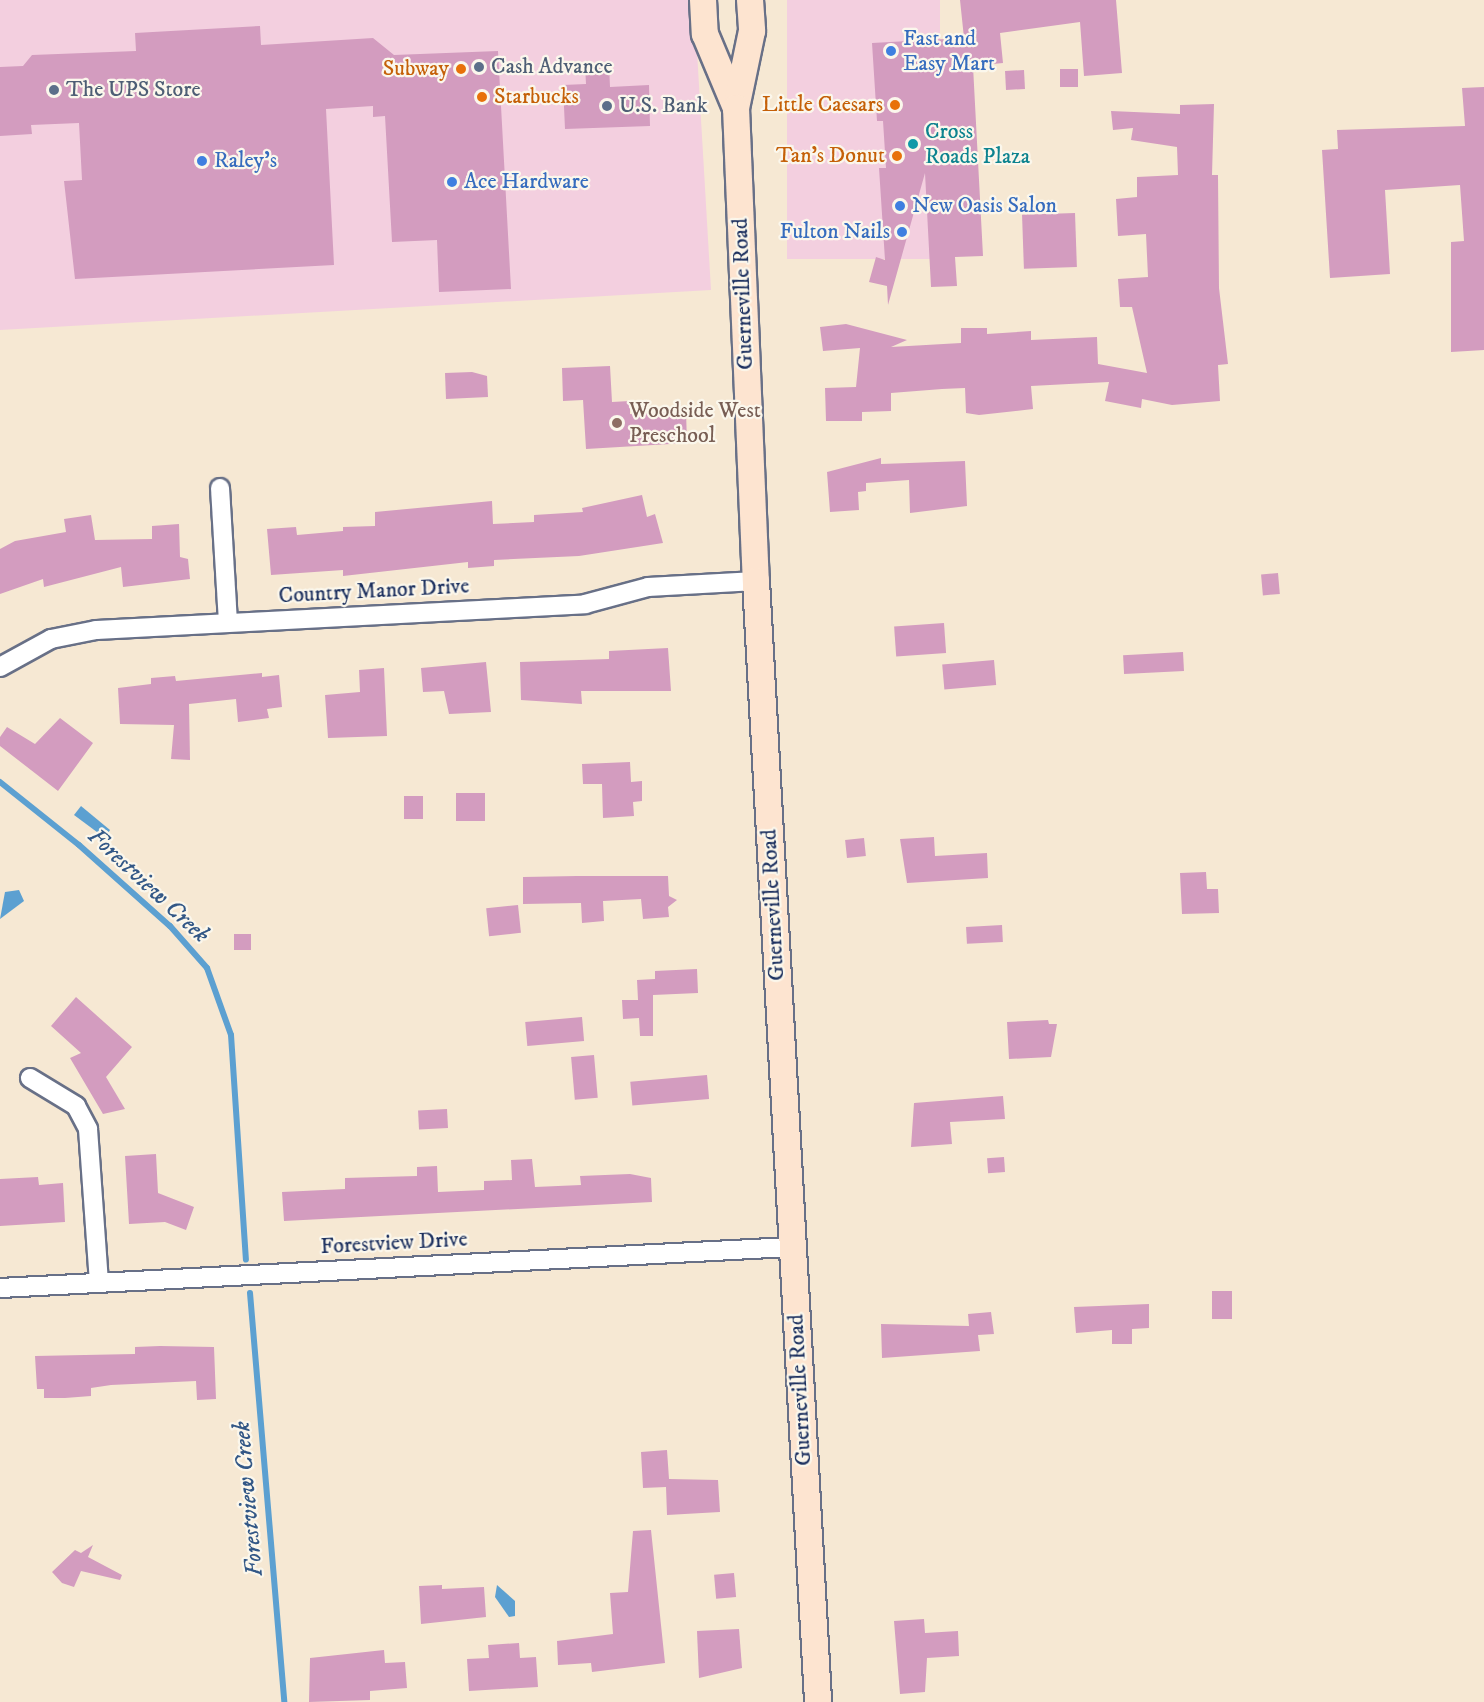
<!DOCTYPE html>
<style>
body{margin:0}
#map{position:relative;width:1484px;height:1702px;overflow:hidden;background:#f6e8d3;font-family:"IM FELL DW Pica",serif}
div>[style]{position:absolute}
.built>*{inset:0;background:#f3cfdf;transform-origin:0 0}
.water>*{inset:0;background:#5ca0d1}
.stream>*{height:6px;margin:-3px;padding:0 3px;transform-origin:3px;border-radius:3px;background:#5ca0d1}
.building>*{inset:0;background:#d39cbf;transform-origin:0 0}
.roads{filter:drop-shadow(2px 0 #687087) drop-shadow(-2px 0 #687087) drop-shadow(0 2px #687087) drop-shadow(0 -2px #687087)}
.minor>*{height:18px;margin:-9px;padding:0 9px;transform-origin:9px;border-radius:9px;background:#fff}
.secondary>*{height:26px;margin:-13px;padding:0 13px;transform-origin:13px;border-radius:13px;background:#fde4d0}
.dots>*{width:16px;height:16px;translate:-50% -50%;box-sizing:border-box;border:3px solid #fbf7ec;border-radius:50%}
span{translate:-50% -50%;white-space:nowrap;text-align:center;line-height:1.15;-webkit-text-stroke:4.5px #fbf7ec;paint-order:stroke}
.shop-label{font-size:22px;color:#366cbe}
.left{translate:0 -50%;text-align:left}
.right{translate:-100% -50%;text-align:right}
.service-label{font-size:22px;color:#4e5e75}
.food-label{font-size:22px;color:#c56008}
.culture-label{font-size:22px;color:#0d838f}
.street-label{font-size:22px;color:#1b2f5e}
.education-label{font-size:22px;color:#785e54}
.water-label{font-size:24px;color:#325786;font-style:italic}
</style>
<div id="map">
<div class="built">
<i style="clip-path:polygon(0 0,694px 0,711px 290px,0 330px)"></i>
<i style="left:787px;top:0;width:153px;height:259px"></i>
</div>
<div class="water">
<i style="clip-path:polygon(81px 806px,110px 830px,105px 838px,74px 815px)"></i>
<i style="clip-path:polygon(19px 890px,24px 901px,0 919px,5px 892px)"></i>
<i style="clip-path:polygon(497px 1585px,515px 1601px,515px 1616px,509px 1617px,495px 1597px)"></i>
</div>
<div class="stream">
<i style="left:0;top:782px;width:101px;rotate:38.6deg"></i>
<i style="left:79px;top:845px;width:122px;rotate:41.7deg"></i>
<i style="left:170px;top:926px;width:56px;rotate:48.6deg"></i>
<i style="left:207px;top:968px;width:71px;rotate:70.3deg"></i>
<i style="left:231px;top:1035px;width:225px;rotate:86.2deg"></i>
<i style="left:250px;top:1293px;width:410px;rotate:85.2deg"></i>
</div>
<div class="building">
<i style="clip-path:polygon(960px 0,1116px 0,1122px 73px,1084px 76px,1080px 22px,1000px 33px,1003px 63px,973px 66px,983px 256px,955px 257px,957px 286px,931px 287px,925px 173px,888px 305px,887px 286px,869px 282px,876px 257px,885px 260px,879px 168px,886px 168px,883px 121px,877px 121px,872px 43px,964px 38px)"></i>
<i style="clip-path:polygon(260px 26px,261px 45px,373px 38px,394px 55px,498px 51px,511px 289px,439px 292px,437px 240px,392px 242px,385px 116px,373px 117px,373px 106px,326px 109px,334px 265px,75px 279px,64px 181px,82px 180px,79px 123px,31px 125px,32px 134px,0 136px,0 67px,23px 66px,32px 55px,136px 51px,135px 33px)"></i>
<i style="clip-path:polygon(609px 64px,610px 87px,649px 85px,650px 126px,565px 129px,563px 85px,586px 84px,585px 65px)"></i>
<i style="left:1060px;top:69px;width:18px;height:18px"></i>
<i style="left:1024px;top:70px;width:19px;height:19px;rotate:87deg"></i>
<i style="clip-path:polygon(1484px 87px,1484px 350px,1451px 352px,1451px 242px,1464px 241px,1460px 185px,1385px 190px,1390px 274px,1330px 278px,1322px 150px,1338px 149px,1337px 130px,1465px 126px,1462px 88px)"></i>
<i style="clip-path:polygon(1214px 104px,1212px 175px,1218px 175px,1219px 288px,1228px 364px,1218px 365px,1220px 401px,1172px 405px,1142px 399px,1141px 408px,1105px 401px,1109px 382px,1069px 384px,1031px 386px,1033px 409px,979px 415px,966px 413px,965px 388px,942px 389px,891px 393px,891px 411px,862px 412px,862px 421px,826px 421px,825px 388px,856px 387px,860px 348px,823px 351px,820px 327px,846px 324px,907px 340px,891px 347px,961px 343px,961px 328px,987px 328px,987px 334px,1031px 331px,1031px 340px,1097px 337px,1098px 364px,1147px 373px,1132px 307px,1120px 307px,1118px 279px,1148px 277px,1146px 234px,1118px 236px,1116px 199px,1137px 197px,1137px 177px,1178px 175px,1177px 147px,1131px 140px,1133px 128px,1113px 130px,1111px 111px,1180px 114px,1180px 105px)"></i>
<i style="left:1075px;top:213px;width:54px;height:53px;rotate:88deg"></i>
<i style="clip-path:polygon(610px 366px,612px 402px,630px 401px,630px 414px,686px 411px,687px 443px,586px 449px,583px 400px,563px 401px,562px 368px)"></i>
<i style="clip-path:polygon(472px 372px,487px 376px,488px 397px,446px 399px,445px 373px)"></i>
<i style="clip-path:polygon(881px 458px,881px 464px,965px 461px,967px 506px,910px 513px,909px 480px,866px 483px,866px 491px,858px 492px,859px 510px,830px 512px,827px 472px)"></i>
<i style="clip-path:polygon(642px 495px,647px 517px,655px 514px,663px 543px,579px 556px,494px 560px,494px 566px,468px 568px,468px 562px,343px 576px,343px 570px,271px 575px,267px 529px,296px 527px,297px 535px,343px 531px,343px 527px,375px 526px,375px 512px,492px 501px,493px 524px,534px 522px,534px 515px,583px 512px,582px 508px)"></i>
<i style="clip-path:polygon(91px 515px,95px 540px,152px 539px,152px 526px,179px 524px,180px 557px,188px 559px,190px 579px,123px 587px,121px 567px,44px 587px,43px 579px,0 594px,0 549px,15px 541px,66px 532px,64px 519px)"></i>
<i style="left:1278px;top:573px;width:21px;height:17px;rotate:85deg"></i>
<i style="left:944px;top:623px;width:30px;height:50px;rotate:86deg"></i>
<i style="clip-path:polygon(668px 648px,671px 691px,581px 691px,582px 704px,521px 700px,520px 662px,609px 659px,609px 651px)"></i>
<i style="left:1183px;top:652px;width:19px;height:60px;rotate:87deg"></i>
<i style="left:994px;top:660px;width:25px;height:52px;rotate:85deg"></i>
<i style="clip-path:polygon(486px 662px,491px 712px,449px 714px,444px 691px,423px 692px,421px 668px)"></i>
<i style="clip-path:polygon(384px 668px,387px 736px,328px 738px,325px 695px,360px 692px,359px 670px)"></i>
<i style="clip-path:polygon(262px 673px,262px 677px,279px 675px,282px 707px,267px 709px,269px 718px,238px 722px,236px 699px,189px 704px,190px 760px,171px 759px,174px 725px,120px 724px,118px 688px,151px 684px,151px 678px,175px 676px,176px 681px)"></i>
<i style="clip-path:polygon(60px 718px,93px 743px,58px 791px,0 746px,0 737px,7px 727px,35px 744px)"></i>
<i style="clip-path:polygon(630px 762px,631px 782px,642px 781px,642px 801px,633px 802px,634px 816px,603px 818px,602px 784px,583px 784px,582px 764px)"></i>
<i style="left:456px;top:793px;width:29px;height:28px"></i>
<i style="left:404px;top:796px;width:19px;height:23px"></i>
<i style="clip-path:polygon(934px 837px,935px 856px,987px 853px,988px 878px,907px 883px,900px 839px)"></i>
<i style="left:864px;top:838px;width:18px;height:19px;rotate:84deg"></i>
<i style="clip-path:polygon(1206px 872px,1207px 889px,1218px 889px,1219px 913px,1182px 914px,1180px 873px)"></i>
<i style="clip-path:polygon(577px 876px,668px 876px,669px 896px,677px 900px,668px 907px,669px 917px,643px 919px,641px 899px,603px 901px,604px 921px,582px 923px,581px 903px,523px 904px,523px 877px)"></i>
<i style="left:518px;top:905px;width:28px;height:32px;rotate:84deg"></i>
<i style="left:1002px;top:925px;width:17px;height:36px;rotate:87deg"></i>
<i style="left:251px;top:934px;width:16px;height:17px;rotate:90deg"></i>
<i style="clip-path:polygon(697px 969px,698px 993px,653px 995px,653px 1036px,640px 1036px,639px 1018px,623px 1019px,622px 1000px,638px 1000px,637px 980px,655px 979px,655px 971px)"></i>
<i style="clip-path:polygon(76px 997px,132px 1047px,106px 1077px,125px 1109px,103px 1114px,70px 1058px,81px 1053px,51px 1026px)"></i>
<i style="left:582px;top:1017px;width:24px;height:57px;rotate:85deg"></i>
<i style="clip-path:polygon(1048px 1020px,1049px 1024px,1057px 1024px,1051px 1057px,1009px 1059px,1007px 1022px)"></i>
<i style="left:594px;top:1055px;width:43px;height:23px;rotate:85deg"></i>
<i style="left:707px;top:1075px;width:24px;height:77px;rotate:85deg"></i>
<i style="clip-path:polygon(1003px 1096px,1005px 1119px,950px 1122px,952px 1144px,911px 1147px,914px 1103px)"></i>
<i style="left:447px;top:1109px;width:19px;height:29px;rotate:87deg"></i>
<i style="clip-path:polygon(156px 1154px,158px 1193px,194px 1207px,186px 1230px,165px 1222px,129px 1224px,125px 1156px)"></i>
<i style="left:1004px;top:1157px;width:15px;height:17px;rotate:86deg"></i>
<i style="clip-path:polygon(532px 1159px,535px 1187px,581px 1185px,580px 1176px,630px 1174px,651px 1178px,652px 1202px,284px 1221px,282px 1192px,345px 1189px,345px 1178px,417px 1176px,417px 1167px,437px 1166px,438px 1192px,484px 1190px,484px 1181px,512px 1180px,511px 1160px)"></i>
<i style="clip-path:polygon(38px 1177px,39px 1185px,63px 1183px,65px 1222px,0 1226px,0 1179px)"></i>
<i style="left:1212px;top:1291px;width:20px;height:28px"></i>
<i style="clip-path:polygon(1149px 1304px,1149px 1328px,1132px 1329px,1132px 1344px,1112px 1344px,1112px 1330px,1076px 1333px,1074px 1307px)"></i>
<i style="clip-path:polygon(991px 1312px,994px 1334px,978px 1335px,980px 1351px,882px 1358px,881px 1324px,969px 1326px,968px 1314px)"></i>
<i style="clip-path:polygon(160px 1346px,214px 1347px,216px 1399px,197px 1400px,196px 1381px,111px 1385px,91px 1388px,91px 1396px,65px 1398px,44px 1398px,44px 1389px,37px 1389px,35px 1356px,135px 1354px,135px 1347px)"></i>
<i style="clip-path:polygon(667px 1450px,669px 1479px,718px 1480px,720px 1512px,667px 1515px,666px 1487px,643px 1488px,641px 1452px)"></i>
<i style="clip-path:polygon(651px 1530px,665px 1663px,592px 1672px,591px 1663px,558px 1665px,557px 1641px,613px 1634px,610px 1593px,628px 1592px,633px 1531px)"></i>
<i style="clip-path:polygon(93px 1545px,88px 1557px,122px 1575px,120px 1580px,81px 1571px,74px 1587px,62px 1583px,52px 1572px,75px 1550px,81px 1553px)"></i>
<i style="left:734px;top:1573px;width:24px;height:20px;rotate:85deg"></i>
<i style="clip-path:polygon(442px 1585px,442px 1589px,484px 1587px,486px 1617px,421px 1624px,419px 1586px)"></i>
<i style="clip-path:polygon(924px 1619px,925px 1633px,958px 1631px,959px 1656px,927px 1658px,925px 1692px,900px 1694px,894px 1621px)"></i>
<i style="clip-path:polygon(739px 1629px,742px 1668px,699px 1678px,697px 1631px)"></i>
<i style="clip-path:polygon(519px 1643px,520px 1658px,536px 1657px,538px 1687px,469px 1691px,467px 1659px,489px 1658px,488px 1645px)"></i>
<i style="clip-path:polygon(384px 1650px,385px 1663px,405px 1662px,407px 1688px,370px 1691px,370px 1700px,309px 1702px,310px 1658px)"></i>
</div>
<div class="roads">
<div class="minor">
<i style="left:220px;top:488px;width:134px;rotate:86.6deg"></i>
<i style="left:0;top:667px;width:58px;rotate:-28.8deg"></i>
<i style="left:51px;top:639px;width:46px;rotate:-11.3deg"></i>
<i style="left:96px;top:630px;width:490px;rotate:-3deg"></i>
<i style="left:585px;top:604px;width:65px;rotate:-15.1deg"></i>
<i style="left:648px;top:587px;width:108px;rotate:-3.2deg"></i>
<i style="left:30px;top:1078px;width:54px;rotate:31.3deg"></i>
<i style="left:76px;top:1106px;width:26px;rotate:62deg"></i>
<i style="left:88px;top:1129px;width:154px;rotate:85.9deg"></i>
<i style="left:0;top:1288px;width:792px;rotate:-2.97deg"></i>
</div>
<div class="secondary">
<i style="left:703px;top:0;width:34px;rotate:87deg"></i>
<i style="left:705px;top:34px;width:80px;rotate:67.3deg"></i>
<i style="left:750px;top:0;width:31px;rotate:86deg"></i>
<i style="left:752px;top:31px;width:79px;rotate:101.7deg"></i>
<i style="left:736px;top:108px;width:473px;rotate:87.6deg"></i>
<i style="left:756px;top:581px;width:1123px;rotate:86.83deg"></i>
</div>
</div>
<div class="dots">
<i style="left:891px;top:51px;background:#3f7fe0"></i>
<i style="left:479px;top:67px;background:#5c6f8a"></i>
<i style="left:461px;top:69px;background:#e8710a"></i>
<i style="left:54px;top:90px;background:#5c6f8a"></i>
<i style="left:482px;top:97px;background:#e8710a"></i>
<i style="left:895px;top:105px;background:#e8710a"></i>
<i style="left:607px;top:106px;background:#5c6f8a"></i>
<i style="left:913px;top:144px;background:#0f9aa8"></i>
<i style="left:897px;top:156px;background:#e8710a"></i>
<i style="left:202px;top:161px;background:#3f7fe0"></i>
<i style="left:452px;top:182px;background:#3f7fe0"></i>
<i style="left:900px;top:206px;background:#3f7fe0"></i>
<i style="left:902px;top:232px;background:#3f7fe0"></i>
<i style="left:617px;top:423px;background:#8d6e63"></i>
</div>
<div class="shop-label">
<span class="left" style="left:903px;top:51px">Fast and<br>Easy Mart</span>
<span class="left" style="left:214px;top:161px">Raley's</span>
<span class="left" style="left:464px;top:182px">Ace Hardware</span>
<span class="left" style="left:912px;top:206px">New Oasis Salon</span>
<span class="right" style="left:890px;top:232px">Fulton Nails</span>
</div>
<div class="service-label">
<span class="left" style="left:491px;top:67px">Cash Advance</span>
<span class="left" style="left:66px;top:90px">The UPS Store</span>
<span class="left" style="left:619px;top:106px">U.S. Bank</span>
</div>
<div class="food-label">
<span class="right" style="left:449px;top:69px">Subway</span>
<span class="left" style="left:494px;top:97px">Starbucks</span>
<span class="right" style="left:883px;top:105px">Little Caesars</span>
<span class="right" style="left:885px;top:156px">Tan's Donut</span>
</div>
<div class="culture-label">
<span class="left" style="left:925px;top:144px">Cross<br>Roads Plaza</span>
</div>
<div class="street-label">
<span style="left:743px;top:294px;rotate:-92deg">Guerneville Road</span>
<span style="left:374px;top:591px;rotate:-3deg">Country Manor Drive</span>
<span style="left:773px;top:905px;rotate:-93deg">Guerneville Road</span>
<span style="left:394px;top:1243px;rotate:-3deg">Forestview Drive</span>
<span style="left:800px;top:1390px;rotate:-93deg">Guerneville Road</span>
</div>
<div class="education-label">
<span class="left" style="left:629px;top:423px">Woodside West<br>Preschool</span>
</div>
<div class="water-label">
<span style="left:148px;top:886px;rotate:43deg">Forestview Creek</span>
<span style="left:249px;top:1499px;rotate:-95deg">Forestview Creek</span>
</div>
</div>
